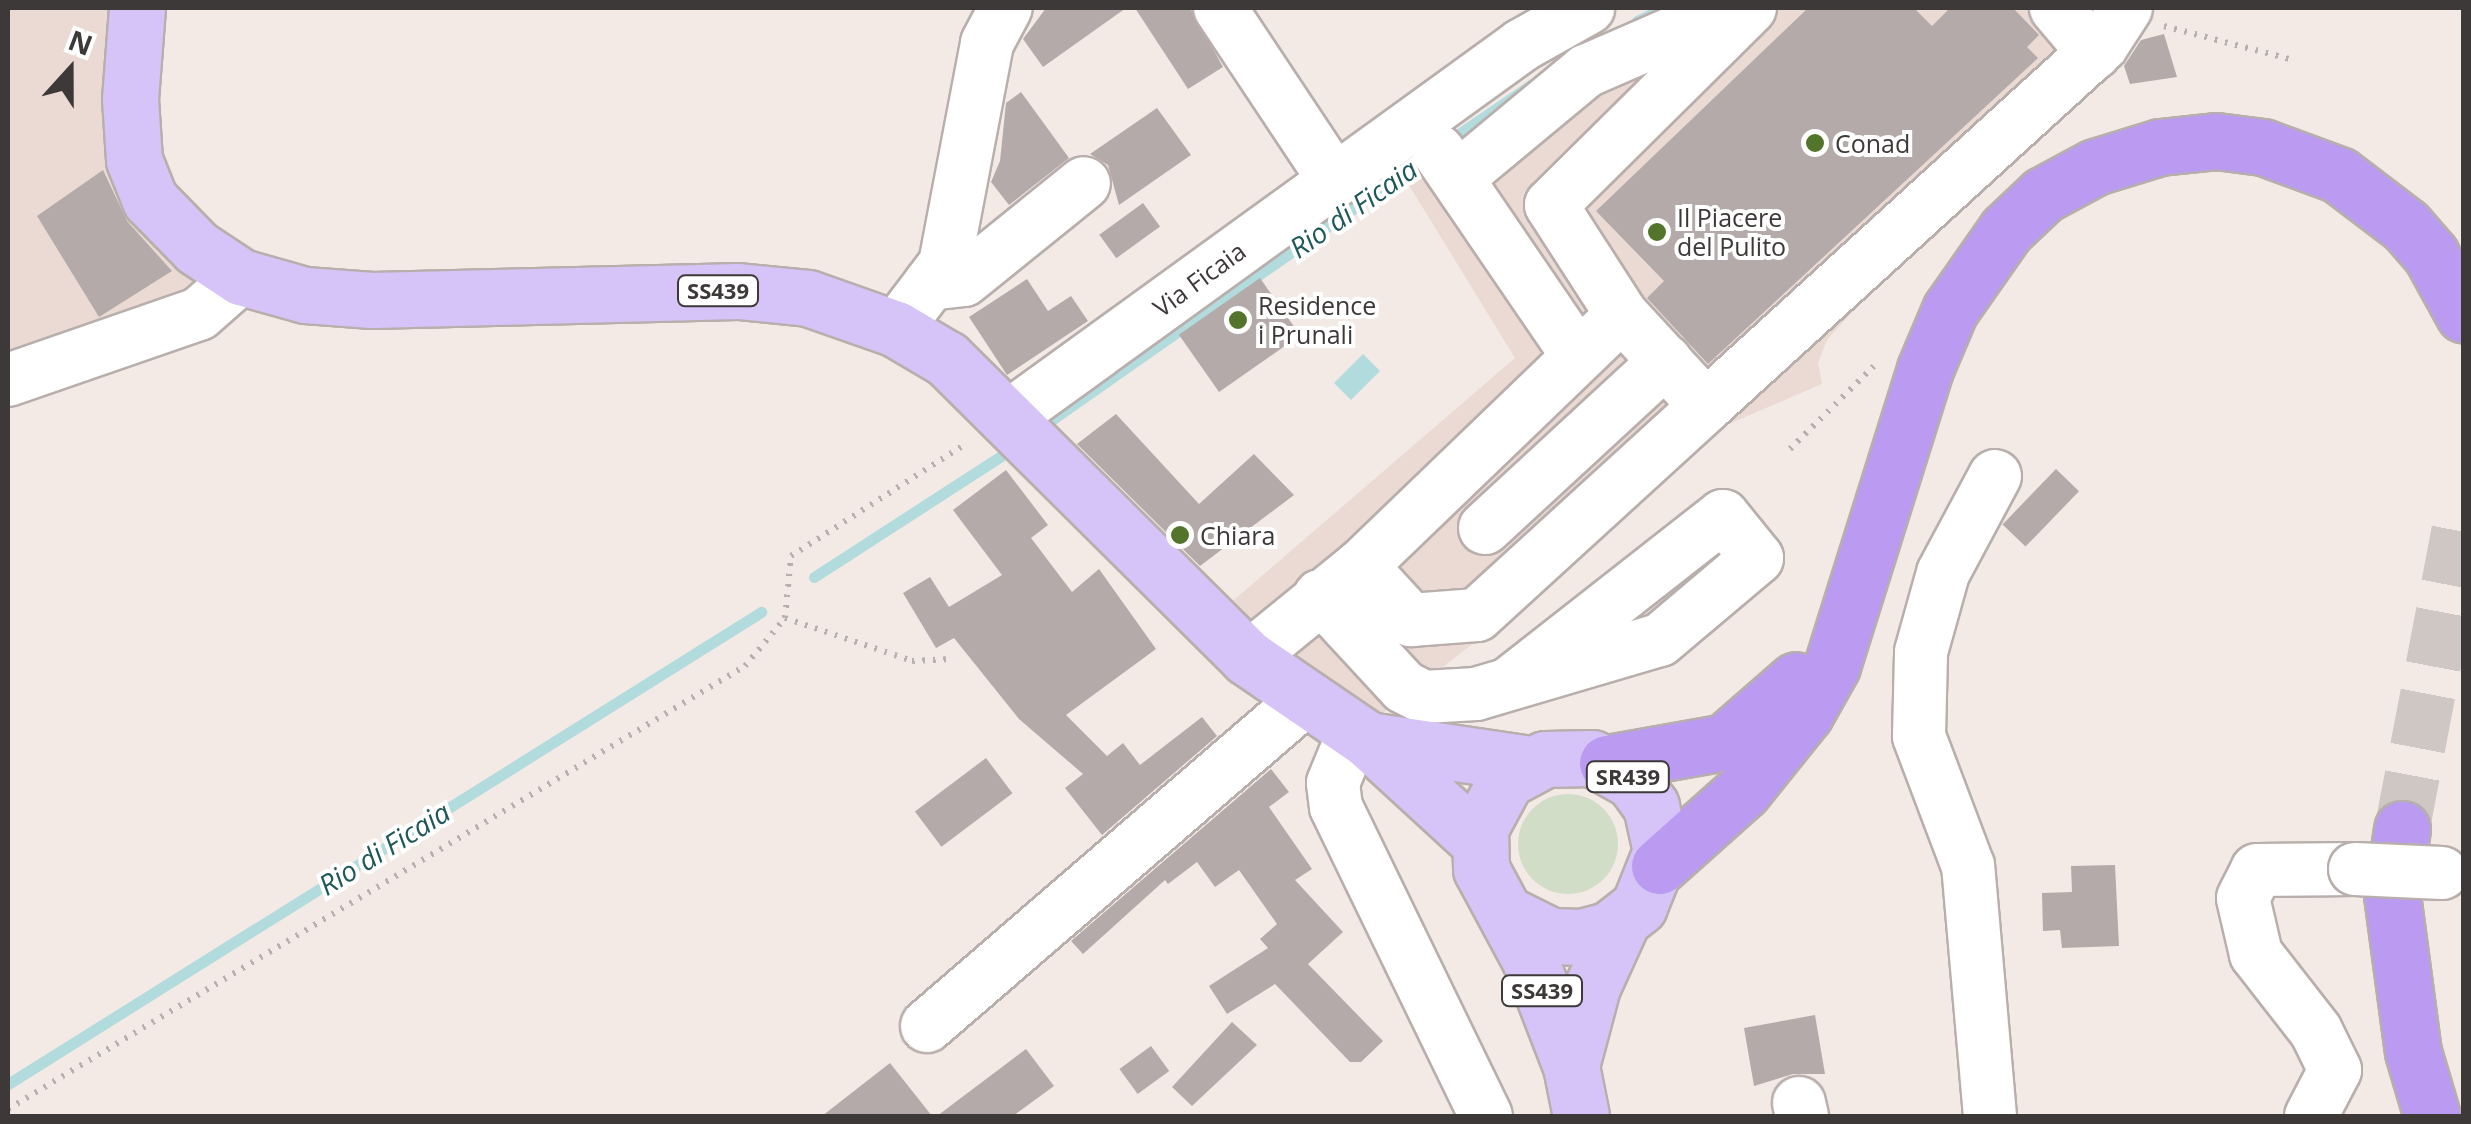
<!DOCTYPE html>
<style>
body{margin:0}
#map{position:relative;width:2471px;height:1124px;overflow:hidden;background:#f3eae6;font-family:"Open Sans",sans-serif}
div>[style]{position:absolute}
.built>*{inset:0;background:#ebdad4}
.green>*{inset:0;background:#d1ddc6}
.round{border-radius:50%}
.water>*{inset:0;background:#b1dbdc;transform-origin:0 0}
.stream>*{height:11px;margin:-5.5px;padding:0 5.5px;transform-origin:5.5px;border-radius:5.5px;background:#b1dbdc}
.building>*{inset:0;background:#b4aaa9;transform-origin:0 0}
.highway-tunnel>*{height:55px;margin-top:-27.5px;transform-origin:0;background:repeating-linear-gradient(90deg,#cfc7c3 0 55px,transparent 0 83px)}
.path>*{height:6px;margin-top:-3px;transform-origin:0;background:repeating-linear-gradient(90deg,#b7b0ad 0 2.5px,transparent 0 10.5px)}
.roads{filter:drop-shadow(2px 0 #b8afac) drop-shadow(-2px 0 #b8afac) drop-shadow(0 2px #b8afac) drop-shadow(0 -2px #b8afac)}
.minor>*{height:52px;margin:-26px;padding:0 26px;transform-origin:26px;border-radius:26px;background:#fff}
.major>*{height:55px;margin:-27.5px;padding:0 27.5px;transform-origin:27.5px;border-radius:27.5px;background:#d6c3f7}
.highway>*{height:55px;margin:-27.5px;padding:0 27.5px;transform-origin:27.5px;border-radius:27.5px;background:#ba9bf1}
.bridges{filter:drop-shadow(2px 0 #b8afac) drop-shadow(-2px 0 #b8afac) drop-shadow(0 2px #b8afac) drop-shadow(0 -2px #b8afac)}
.minor-bridge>*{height:52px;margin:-26px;padding:0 26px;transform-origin:26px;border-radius:26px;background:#fff}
.dots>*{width:28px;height:28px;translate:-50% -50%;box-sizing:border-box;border:5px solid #fff;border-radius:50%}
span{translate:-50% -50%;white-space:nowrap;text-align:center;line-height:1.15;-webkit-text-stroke:8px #fff;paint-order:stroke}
.shield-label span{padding:2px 8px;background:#fff;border:2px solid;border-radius:8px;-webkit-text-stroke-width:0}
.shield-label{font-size:22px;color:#3d3938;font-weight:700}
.poi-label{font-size:25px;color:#3d3938}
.left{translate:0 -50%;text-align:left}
.street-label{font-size:25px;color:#3d3938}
.water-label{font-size:28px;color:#1e5859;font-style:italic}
.frame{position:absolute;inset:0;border:10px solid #3d3938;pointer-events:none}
.north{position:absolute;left:20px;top:20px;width:100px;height:100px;-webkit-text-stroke:8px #fff;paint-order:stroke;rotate:21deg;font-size:28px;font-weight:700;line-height:40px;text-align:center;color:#3d3938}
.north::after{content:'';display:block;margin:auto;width:35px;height:45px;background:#3d3938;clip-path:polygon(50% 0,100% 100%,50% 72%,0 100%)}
</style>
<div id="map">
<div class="built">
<i style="clip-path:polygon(8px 8px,120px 8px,120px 168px,199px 292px,8px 362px)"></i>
<i style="clip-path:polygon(1697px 8px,2083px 8px,2034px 109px,1827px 340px,1818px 363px,1822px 384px,1715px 430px,1504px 620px,1376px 718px,1228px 605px,1515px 358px,1407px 182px)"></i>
</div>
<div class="green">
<i class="round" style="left:1518px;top:794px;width:100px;height:100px"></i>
</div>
<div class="water">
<i style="left:1363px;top:354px;width:24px;height:41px;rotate:45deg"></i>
</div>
<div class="stream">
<i style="left:1637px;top:21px;width:30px;rotate:-26deg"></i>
<i style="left:1447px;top:142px;width:102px;rotate:-34.2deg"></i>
<i style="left:1050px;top:421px;width:462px;rotate:-35deg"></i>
<i style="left:814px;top:577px;width:229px;rotate:-32.9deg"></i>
<i style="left:8px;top:1084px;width:889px;rotate:-32.08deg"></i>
</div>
<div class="building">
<i style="clip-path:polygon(1046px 8px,1126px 8px,1043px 67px,1023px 39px)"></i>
<i style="clip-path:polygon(1135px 8px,1190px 8px,1223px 67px,1188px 89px)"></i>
<i style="clip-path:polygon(1808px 8px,1914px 8px,1932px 26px,1950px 8px,2013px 8px,2039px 35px,2027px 47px,2038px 58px,1708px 364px,1647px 298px,1664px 281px,1596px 211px)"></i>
<i style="clip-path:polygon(2164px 34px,2177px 77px,2130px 84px,2124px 66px,2141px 40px)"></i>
<i style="clip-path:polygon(1021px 92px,1069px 158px,1009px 205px,991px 182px,1000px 161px,1006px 103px)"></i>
<i style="clip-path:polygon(1157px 108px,1191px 155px,1119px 205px,1108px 165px,1090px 154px)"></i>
<i style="clip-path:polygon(103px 170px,127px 221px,172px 271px,99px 317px,37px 216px)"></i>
<i style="left:1143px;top:203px;width:29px;height:54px;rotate:54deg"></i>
<i style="left:1260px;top:278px;width:70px;height:99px;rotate:55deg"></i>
<i style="clip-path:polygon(1027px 279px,1048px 311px,1071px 296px,1088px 321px,1007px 375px,969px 317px)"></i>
<i style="clip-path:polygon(1116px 414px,1199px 504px,1254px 454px,1294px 495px,1200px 566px,1077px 444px)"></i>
<i style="left:2056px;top:469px;width:32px;height:77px;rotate:44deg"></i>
<i style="clip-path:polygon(1006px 470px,1048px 525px,1031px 538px,1072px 592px,1099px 569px,1156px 649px,1066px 715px,1107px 756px,1123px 743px,1140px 765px,1202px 717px,1217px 736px,1102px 835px,1065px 788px,1083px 774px,1019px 719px,954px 638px,936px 648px,903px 593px,930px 577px,949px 607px,1002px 575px,953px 510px)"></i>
<i style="left:986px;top:758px;width:44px;height:89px;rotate:53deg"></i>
<i style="clip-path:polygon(1271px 769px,1289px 792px,1269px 807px,1312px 869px,1295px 880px,1343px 932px,1308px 964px,1383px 1041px,1361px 1062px,1350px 1062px,1275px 984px,1227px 1014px,1209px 986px,1268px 948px,1260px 939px,1277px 924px,1239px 870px,1215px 887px,1197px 862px,1168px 884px,1165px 880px,1083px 954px,1071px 941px)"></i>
<i style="clip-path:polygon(2115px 865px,2119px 946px,2062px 948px,2060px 930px,2043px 931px,2042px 893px,2072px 892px,2071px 866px)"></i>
<i style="clip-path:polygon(1815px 1015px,1825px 1074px,1793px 1074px,1754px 1086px,1744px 1028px)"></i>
<i style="clip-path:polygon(1232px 1022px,1257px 1045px,1192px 1106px,1172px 1087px)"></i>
<i style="left:1151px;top:1046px;width:31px;height:39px;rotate:54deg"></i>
<i style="clip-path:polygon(1026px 1049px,1054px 1086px,1013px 1116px,937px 1116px)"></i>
<i style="clip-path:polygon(890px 1063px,932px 1116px,822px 1116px)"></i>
</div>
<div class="highway-tunnel">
<i style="left:2402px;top:829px;width:331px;rotate:-79.2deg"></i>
</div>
<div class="path">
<i style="left:2164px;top:26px;width:134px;rotate:14.7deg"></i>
<i style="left:1790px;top:449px;width:125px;rotate:-44.7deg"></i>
<i style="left:785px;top:618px;width:134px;rotate:18.7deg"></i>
<i style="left:912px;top:661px;width:34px;rotate:-3deg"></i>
<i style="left:8px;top:1109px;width:860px;rotate:-31.01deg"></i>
<i style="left:745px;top:666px;width:62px;rotate:-50.2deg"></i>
<i style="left:785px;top:618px;width:62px;rotate:-84.5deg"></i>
<i style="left:791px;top:556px;width:209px;rotate:-32.7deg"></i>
</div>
<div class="roads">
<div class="minor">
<i style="left:1220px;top:8px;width:208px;rotate:56.4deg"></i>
<i style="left:2056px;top:8px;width:59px;rotate:49.8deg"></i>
<i style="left:1438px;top:151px;width:248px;rotate:55.7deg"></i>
<i style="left:1457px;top:178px;width:168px;rotate:-39.7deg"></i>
<i style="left:1586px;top:71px;width:158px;rotate:-23.5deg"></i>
<i style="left:930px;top:284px;width:34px;rotate:-7deg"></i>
<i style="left:964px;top:280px;width:154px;rotate:-38.9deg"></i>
<i style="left:896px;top:329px;width:81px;rotate:-53deg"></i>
<i style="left:945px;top:264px;width:225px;rotate:-79.2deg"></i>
<i style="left:987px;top:43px;width:40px;rotate:-62deg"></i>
<i style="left:8px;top:380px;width:202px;rotate:-19.1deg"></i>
<i style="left:199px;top:314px;width:56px;rotate:-41.4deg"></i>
<i style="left:1706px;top:406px;width:536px;rotate:-42.35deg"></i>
<i style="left:2102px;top:45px;width:44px;rotate:-57deg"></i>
<i style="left:1008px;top:417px;width:634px;rotate:-35.89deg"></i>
<i style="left:1522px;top:45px;width:76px;rotate:-29.3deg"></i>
<i style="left:1485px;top:528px;width:246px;rotate:-42.7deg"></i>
<i style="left:1361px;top:566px;width:362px;rotate:-43.9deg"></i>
<i style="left:1320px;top:596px;width:124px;rotate:47.3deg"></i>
<i style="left:1404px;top:687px;width:22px;rotate:27deg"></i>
<i style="left:1424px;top:697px;width:52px;rotate:-3.3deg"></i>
<i style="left:1476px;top:694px;width:192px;rotate:-16.4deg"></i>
<i style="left:1660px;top:640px;width:127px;rotate:-40.2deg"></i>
<i style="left:1757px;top:558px;width:54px;rotate:-129deg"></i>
<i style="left:1723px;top:516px;width:271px;rotate:141.9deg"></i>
<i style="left:1248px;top:658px;width:146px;rotate:-39.2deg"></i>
<i style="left:1361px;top:566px;width:74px;rotate:47.2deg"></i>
<i style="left:1411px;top:620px;width:66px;rotate:-4.3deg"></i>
<i style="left:1477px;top:615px;width:310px;rotate:-42.4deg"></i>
<i style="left:1706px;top:406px;width:124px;rotate:-132.7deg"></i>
<i style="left:1622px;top:315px;width:131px;rotate:-122.8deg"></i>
<i style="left:1551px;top:205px;width:280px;rotate:-44.7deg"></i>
<i style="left:1354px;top:732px;width:55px;rotate:112.4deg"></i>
<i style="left:1333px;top:783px;width:24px;rotate:83deg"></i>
<i style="left:1336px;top:807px;width:343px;rotate:64.1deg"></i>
<i style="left:927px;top:1026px;width:499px;rotate:-40.8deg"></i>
<i style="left:1799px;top:1103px;width:13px;rotate:77deg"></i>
<i style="left:1990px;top:1116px;width:251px;rotate:-95deg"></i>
<i style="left:1968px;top:866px;width:139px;rotate:-110.7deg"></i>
<i style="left:1919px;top:736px;width:84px;rotate:-88.6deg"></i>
<i style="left:1921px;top:652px;width:82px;rotate:-74.4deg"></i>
<i style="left:1943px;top:573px;width:110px;rotate:-61.8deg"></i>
<i style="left:2311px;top:1116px;width:52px;rotate:-62.4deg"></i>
<i style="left:2335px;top:1070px;width:43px;rotate:-116deg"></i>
<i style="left:2316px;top:1031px;width:98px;rotate:-127.9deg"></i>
<i style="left:2256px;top:954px;width:57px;rotate:-103.1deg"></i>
<i style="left:2243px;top:898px;width:31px;rotate:-63deg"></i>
<i style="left:2257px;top:870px;width:98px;rotate:-0.6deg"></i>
</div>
<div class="major">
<i style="left:137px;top:8px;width:91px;rotate:94.4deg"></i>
<i style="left:130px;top:99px;width:61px;rotate:86.2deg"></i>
<i style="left:134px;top:160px;width:43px;rotate:68.2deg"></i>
<i style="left:150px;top:200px;width:67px;rotate:45.6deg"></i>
<i style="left:197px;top:248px;width:53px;rotate:33.4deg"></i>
<i style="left:241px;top:277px;width:66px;rotate:15.7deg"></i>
<i style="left:305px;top:295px;width:67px;rotate:4.3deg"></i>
<i style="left:372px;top:300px;width:366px;rotate:-1.4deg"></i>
<i style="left:738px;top:291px;width:70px;rotate:5.7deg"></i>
<i style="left:808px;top:298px;width:93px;rotate:19.4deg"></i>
<i style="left:896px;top:329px;width:59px;rotate:30.5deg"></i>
<i style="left:947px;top:359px;width:424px;rotate:44.8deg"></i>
<i style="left:1248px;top:658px;width:145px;rotate:34.3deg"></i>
<i style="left:1368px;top:740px;width:149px;rotate:42.6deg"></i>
<i style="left:1368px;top:740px;width:164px;rotate:8.4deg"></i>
<i style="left:1511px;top:916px;width:45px;rotate:26.6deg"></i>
<i style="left:1551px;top:936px;width:30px;rotate:2deg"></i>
<i style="left:1581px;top:937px;width:30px;rotate:-15deg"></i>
<i style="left:1610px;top:929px;width:37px;rotate:-38deg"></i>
<i style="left:1639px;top:906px;width:59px;rotate:-68.2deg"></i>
<i style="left:1661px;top:851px;width:46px;rotate:-102.5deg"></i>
<i style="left:1651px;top:806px;width:31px;rotate:-126deg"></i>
<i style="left:1633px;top:781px;width:47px;rotate:-150.7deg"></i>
<i style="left:1592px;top:758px;width:47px;rotate:178.8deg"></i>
<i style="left:1545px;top:759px;width:44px;rotate:151.7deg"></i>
<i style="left:1506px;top:780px;width:55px;rotate:118.4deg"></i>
<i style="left:1480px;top:828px;width:41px;rotate:88.6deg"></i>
<i style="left:1481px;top:869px;width:103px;rotate:61.7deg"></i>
<i style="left:1530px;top:960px;width:114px;rotate:68.9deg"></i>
<i style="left:1571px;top:1066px;width:51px;rotate:78.7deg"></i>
<i style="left:1571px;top:1066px;width:82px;rotate:-75.1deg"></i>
<i style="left:1592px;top:987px;width:72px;rotate:-65.6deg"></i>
</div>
<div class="highway">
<i style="left:1607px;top:763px;width:120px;rotate:-10.1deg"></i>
<i style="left:1725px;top:742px;width:94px;rotate:-41.1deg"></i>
<i style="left:2402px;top:829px;width:67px;rotate:98.6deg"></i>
<i style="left:2392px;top:895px;width:158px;rotate:82.4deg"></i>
<i style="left:2413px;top:1052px;width:67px;rotate:73.5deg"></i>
<i style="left:1659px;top:866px;width:113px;rotate:-41.8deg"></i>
<i style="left:1743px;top:791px;width:99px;rotate:-51.2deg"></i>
<i style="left:1805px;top:714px;width:55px;rotate:-60.6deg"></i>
<i style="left:1832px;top:666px;width:311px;rotate:-72.6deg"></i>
<i style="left:1925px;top:369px;width:64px;rotate:-67deg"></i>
<i style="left:1950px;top:310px;width:98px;rotate:-55deg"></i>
<i style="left:2006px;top:230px;width:51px;rotate:-43.4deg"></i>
<i style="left:2043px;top:195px;width:59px;rotate:-28.3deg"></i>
<i style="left:2095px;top:167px;width:68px;rotate:-17.1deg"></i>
<i style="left:2160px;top:147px;width:56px;rotate:-6.1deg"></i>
<i style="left:2216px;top:141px;width:47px;rotate:7.3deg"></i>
<i style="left:2263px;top:147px;width:81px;rotate:20.2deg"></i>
<i style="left:2339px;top:175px;width:84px;rotate:37.3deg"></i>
<i style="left:2406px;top:226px;width:38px;rotate:49deg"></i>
<i style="left:2431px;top:255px;width:68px;rotate:61.2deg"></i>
</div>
</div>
<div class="bridges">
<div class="minor-bridge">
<i style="left:2355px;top:869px;width:87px;rotate:2.6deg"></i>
</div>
</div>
<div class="dots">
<i style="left:1815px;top:143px;background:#53742b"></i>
<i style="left:1657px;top:232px;background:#53742b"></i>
<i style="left:1238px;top:320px;background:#53742b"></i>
<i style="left:1180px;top:535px;background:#53742b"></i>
</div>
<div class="shield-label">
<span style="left:718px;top:291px">SS439</span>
<span style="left:1628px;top:777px">SR439</span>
<span style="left:1542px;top:991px">SS439</span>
</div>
<div class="poi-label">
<span class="left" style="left:1835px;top:143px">Conad</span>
<span class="left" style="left:1677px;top:232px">Il Piacere<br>del Pulito</span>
<span class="left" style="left:1258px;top:320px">Residence<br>i Prunali</span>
<span class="left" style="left:1200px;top:535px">Chiara</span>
</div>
<div class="street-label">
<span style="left:1199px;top:279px;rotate:-36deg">Via Ficaia</span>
</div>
<div class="water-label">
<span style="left:1353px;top:208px;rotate:-35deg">Rio di Ficaia</span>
<span style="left:384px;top:848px;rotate:-32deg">Rio di Ficaia</span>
</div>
<div class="frame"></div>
<div class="north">N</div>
</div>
